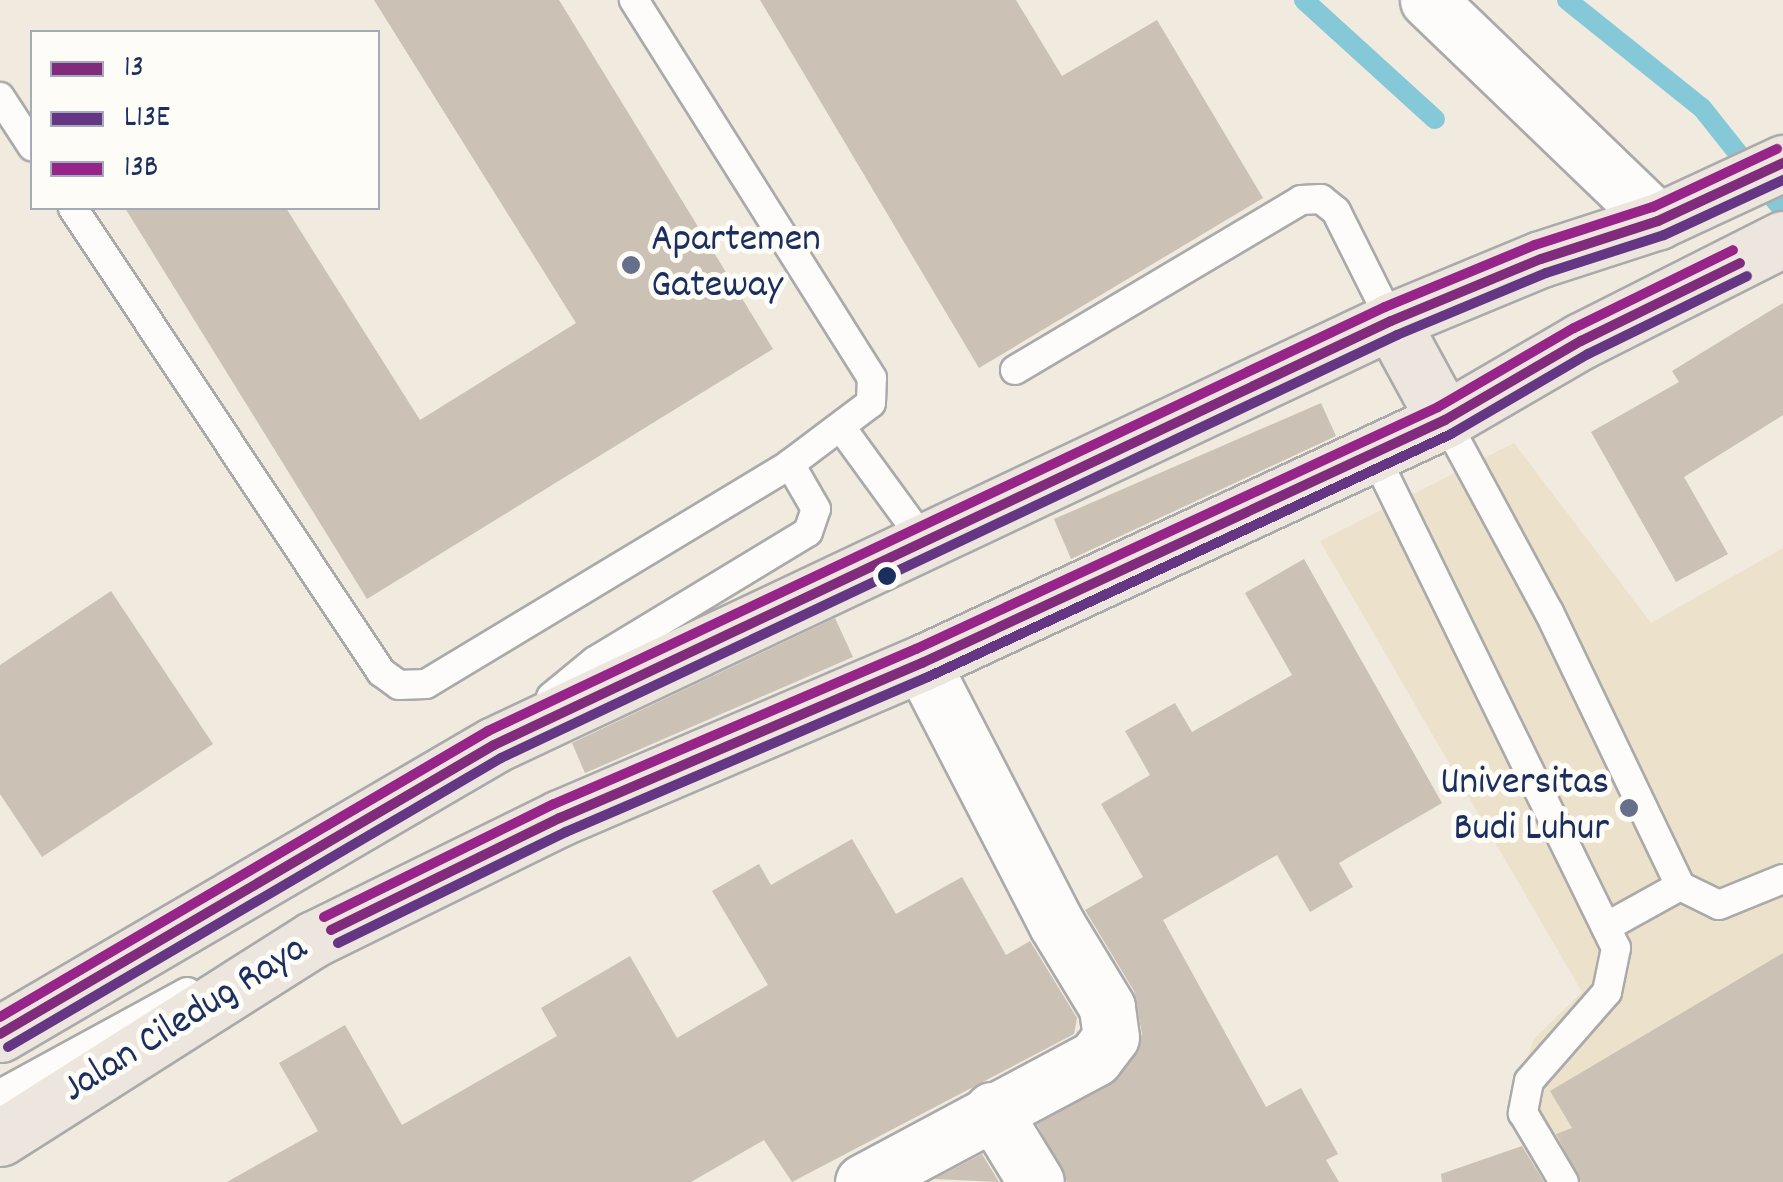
<!DOCTYPE html>
<style>
body{margin:0}
#map{position:relative;width:1783px;height:1182px;overflow:hidden;background:#f0eadf;font-family:Dekko,sans-serif}
div>[style]{position:absolute}
.built>*{inset:0;background:#ece1cb}
.stream>*{height:20px;margin:-10px;padding:0 10px;transform-origin:10px;border-radius:10px;background:#85c9d9}
.building>*{inset:0;background:#cbc1b5}
.roads{filter:drop-shadow(2px 0 #abaaaa) drop-shadow(-2px 0 #abaaaa) drop-shadow(0 2px #abaaaa) drop-shadow(0 -2px #abaaaa)}
.service>*{height:28px;margin:-14px;padding:0 14px;transform-origin:14px;border-radius:14px;background:#fdfcfa}
.minor>*{height:55px;margin:-27.5px;padding:0 27.5px;transform-origin:27.5px;border-radius:27.5px;background:#fdfcfa}
.tertiary>*{height:55px;margin:-27.5px;padding:0 27.5px;transform-origin:27.5px;border-radius:27.5px;background:#fdfcfa}
.primary>*{height:55px;margin:-27.5px;padding:0 27.5px;transform-origin:27.5px;border-radius:27.5px;background:#ede6de}
.bus-1>*{height:10px;margin:-5px;padding:0 5px;transform-origin:5px;border-radius:5px;background:#802b7c}
.bus-2>*{height:10px;margin:-5px;padding:0 5px;transform-origin:5px;border-radius:5px;background:#643683}
.bus-3>*{height:10px;margin:-5px;padding:0 5px;transform-origin:5px;border-radius:5px;background:#972489}
.dots>*{width:28px;height:28px;translate:-50% -50%;box-sizing:border-box;border:5px solid #fdfcf7;border-radius:50%}
span{translate:-50% -50%;white-space:nowrap;text-align:center;line-height:1.15;-webkit-text-stroke:10px #fdfcf7;paint-order:stroke}
.poi-label{font-size:40px;color:#1b2f5e}
.left{translate:0 -50%;text-align:left}
.right{translate:-100% -50%;text-align:right}
.street-label{font-size:40px;color:#1b2f5e}
.legend{position:absolute;left:30px;top:30px;width:350px;height:180px;box-sizing:border-box;background:#fdfcf7;border:2px solid #a3aaba;margin:0;padding:12px 18px;list-style:none;font-size:30px;color:#1b2f5e}
.legend li{display:flex;align-items:center;gap:20px;height:50px}
.legend b{width:50px;border:2px solid #a3aaba}
</style>
<div id="map">
<div class="built">
<i style="clip-path:polygon(1514px 443px,1651px 623px,1783px 548px,1783px 1182px,1543px 1182px,1510px 1103px,1534px 1039px,1582px 992px,1320px 541px)"></i>
</div>
<div class="stream">
<i style="left:1304px;top:0;width:177px;rotate:42.3deg"></i>
<i style="left:1567px;top:0;width:173px;rotate:38.7deg"></i>
<i style="left:1702px;top:108px;width:130px;rotate:51.5deg"></i>
</div>
<div class="building">
<i style="clip-path:polygon(374px 0,559px 0,773px 349px,367px 599px,125px 208px,286px 208px,420px 420px,576px 323px)"></i>
<i style="clip-path:polygon(760px 0,1016px 0,1062px 76px,1157px 20px,1263px 198px,979px 368px)"></i>
<i style="clip-path:polygon(1783px 303px,1783px 415px,1684px 477px,1728px 554px,1676px 582px,1591px 432px,1679px 382px,1672px 371px)"></i>
<i style="clip-path:polygon(1321px 403px,1336px 436px,1071px 559px,1054px 519px)"></i>
<i style="clip-path:polygon(1304px 559px,1442px 803px,1339px 863px,1353px 887px,1310px 912px,1277px 855px,1163px 920px,1266px 1107px,1301px 1088px,1338px 1154px,1326px 1160px,1339px 1182px,1067px 1182px,1037px 1124px,1119px 1078px,1142px 1034px,1134px 991px,1085px 910px,1143px 877px,1101px 804px,1150px 775px,1125px 731px,1175px 703px,1192px 732px,1292px 675px,1245px 593px)"></i>
<i style="clip-path:polygon(111px 591px,213px 744px,42px 857px,0 794px,0 665px)"></i>
<i style="clip-path:polygon(835px 618px,853px 657px,585px 773px,572px 743px)"></i>
<i style="clip-path:polygon(852px 839px,896px 914px,962px 877px,1006px 955px,1030px 941px,1077px 1018px,1074px 1034px,792px 1182px,764px 1140px,691px 1182px,227px 1182px,318px 1131px,279px 1063px,345px 1025px,402px 1125px,557px 1036px,541px 1008px,630px 956px,677px 1038px,768px 985px,712px 891px,759px 864px,771px 885px)"></i>
<i style="clip-path:polygon(1783px 953px,1783px 1182px,1581px 1182px,1556px 1134px,1572px 1128px,1550px 1091px)"></i>
<i style="clip-path:polygon(1522px 1146px,1544px 1182px,1442px 1182px,1441px 1174px)"></i>
<i style="clip-path:polygon(982px 1154px,999px 1182px,934px 1179px)"></i>
</div>
<div class="roads">
<div class="service">
<i style="left:0;top:97px;width:59px;rotate:56.9deg"></i>
<i style="left:73px;top:208px;width:557px;rotate:56.42deg"></i>
<i style="left:381px;top:672px;width:22px;rotate:36deg"></i>
<i style="left:399px;top:685px;width:27px;rotate:-2deg"></i>
<i style="left:426px;top:684px;width:425px;rotate:-31.1deg"></i>
<i style="left:790px;top:464px;width:101px;rotate:-37deg"></i>
<i style="left:871px;top:403px;width:25px;rotate:-88deg"></i>
<i style="left:872px;top:378px;width:447px;rotate:-122.2deg"></i>
<i style="left:1015px;top:370px;width:333px;rotate:-30.7deg"></i>
<i style="left:1301px;top:200px;width:20px;rotate:-3deg"></i>
<i style="left:1321px;top:199px;width:19px;rotate:39deg"></i>
<i style="left:1336px;top:211px;width:123px;rotate:63.4deg"></i>
<i style="left:1445px;top:420px;width:218px;rotate:61.6deg"></i>
<i style="left:1549px;top:612px;width:304px;rotate:64.4deg"></i>
<i style="left:1680px;top:886px;width:43px;rotate:26deg"></i>
<i style="left:1719px;top:905px;width:69px;rotate:-22.1deg"></i>
<i style="left:843px;top:430px;width:137px;rotate:53.9deg"></i>
<i style="left:1374px;top:454px;width:550px;rotate:63.9deg"></i>
<i style="left:1616px;top:948px;width:45px;rotate:101.6deg"></i>
<i style="left:1607px;top:992px;width:118px;rotate:131.2deg"></i>
<i style="left:1529px;top:1081px;width:33px;rotate:101deg"></i>
<i style="left:1523px;top:1113px;width:80px;rotate:59.3deg"></i>
<i style="left:551px;top:697px;width:57px;rotate:-39.3deg"></i>
<i style="left:595px;top:661px;width:249px;rotate:-31.2deg"></i>
<i style="left:808px;top:532px;width:24px;rotate:-71deg"></i>
<i style="left:816px;top:509px;width:52px;rotate:-120deg"></i>
<i style="left:1606px;top:927px;width:85px;rotate:-29deg"></i>
<i style="left:0;top:1094px;width:213px;rotate:-28.6deg"></i>
</div>
<div class="minor">
<i style="left:992px;top:1110px;width:84px;rotate:58.6deg"></i>
<i style="left:863px;top:1182px;width:263px;rotate:-28.1deg"></i>
<i style="left:1095px;top:1058px;width:26px;rotate:-53deg"></i>
<i style="left:1111px;top:1037px;width:30px;rotate:-98deg"></i>
<i style="left:1107px;top:1007px;width:98px;rotate:-121.3deg"></i>
<i style="left:1056px;top:923px;width:292px;rotate:-117.3deg"></i>
</div>
<div class="tertiary">
<i style="left:1428px;top:0;width:319px;rotate:43.9deg"></i>
</div>
<div class="primary">
<i style="left:1391px;top:321px;width:113px;rotate:61.4deg"></i>
<i style="left:0;top:1034px;width:572px;rotate:-30.33deg"></i>
<i style="left:494px;top:745px;width:992px;rotate:-25.3deg"></i>
<i style="left:1391px;top:321px;width:162px;rotate:-22.5deg"></i>
<i style="left:1541px;top:259px;width:123px;rotate:-18deg"></i>
<i style="left:1658px;top:221px;width:138px;rotate:-24.9deg"></i>
<i style="left:0;top:1138px;width:372px;rotate:-32.4deg"></i>
<i style="left:314px;top:939px;width:274px;rotate:-26.2deg"></i>
<i style="left:560px;top:818px;width:394px;rotate:-23.2deg"></i>
<i style="left:922px;top:663px;width:577px;rotate:-24.92deg"></i>
<i style="left:1445px;top:420px;width:157px;rotate:-30.2deg"></i>
<i style="left:1581px;top:341px;width:226px;rotate:-26.8deg"></i>
</div>
</div>
<div class="bus-1">
<i style="left:331px;top:930px;width:255px;rotate:-26.1deg"></i>
<i style="left:560px;top:818px;width:394px;rotate:-23.2deg"></i>
<i style="left:922px;top:663px;width:577px;rotate:-24.92deg"></i>
<i style="left:1445px;top:420px;width:157px;rotate:-30.2deg"></i>
<i style="left:1581px;top:341px;width:177px;rotate:-26.1deg"></i>
<i style="left:0;top:1034px;width:572px;rotate:-30.33deg"></i>
<i style="left:494px;top:745px;width:992px;rotate:-25.3deg"></i>
<i style="left:1391px;top:321px;width:162px;rotate:-22.5deg"></i>
<i style="left:1541px;top:259px;width:123px;rotate:-18deg"></i>
<i style="left:1658px;top:221px;width:138px;rotate:-24.9deg"></i>
</div>
<div class="bus-2">
<i style="left:338px;top:943px;width:254px;rotate:-26deg"></i>
<i style="left:566px;top:832px;width:394px;rotate:-23.2deg"></i>
<i style="left:928px;top:677px;width:577px;rotate:-24.92deg"></i>
<i style="left:1451px;top:434px;width:159px;rotate:-30.3deg"></i>
<i style="left:1588px;top:354px;width:177px;rotate:-26.1deg"></i>
<i style="left:8px;top:1047px;width:571px;rotate:-30.38deg"></i>
<i style="left:501px;top:758px;width:991px;rotate:-25.27deg"></i>
<i style="left:1397px;top:335px;width:161px;rotate:-22.6deg"></i>
<i style="left:1546px;top:273px;width:124px;rotate:-17.9deg"></i>
<i style="left:1664px;top:235px;width:131px;rotate:-24.8deg"></i>
</div>
<div class="bus-3">
<i style="left:324px;top:917px;width:256px;rotate:-26.2deg"></i>
<i style="left:554px;top:804px;width:394px;rotate:-23.2deg"></i>
<i style="left:916px;top:649px;width:575px;rotate:-24.87deg"></i>
<i style="left:1438px;top:407px;width:157px;rotate:-30.2deg"></i>
<i style="left:1574px;top:328px;width:177px;rotate:-26.1deg"></i>
<i style="left:0;top:1017px;width:566px;rotate:-30.37deg"></i>
<i style="left:488px;top:731px;width:992px;rotate:-25.3deg"></i>
<i style="left:1385px;top:307px;width:162px;rotate:-22.5deg"></i>
<i style="left:1535px;top:245px;width:124px;rotate:-17.9deg"></i>
<i style="left:1653px;top:207px;width:137px;rotate:-25.1deg"></i>
</div>
<div class="dots">
<i style="left:631px;top:265px;background:#66708b"></i>
<i style="left:887px;top:576px;background:#1b2f5e"></i>
<i style="left:1629px;top:808px;background:#66708b"></i>
</div>
<div class="poi-label">
<span class="left" style="left:651px;top:265px">Apartemen<br>Gateway</span>
<span class="right" style="left:1609px;top:808px">Universitas<br>Budi Luhur</span>
</div>
<div class="street-label">
<span style="left:186px;top:1021px;rotate:-32deg">Jalan Ciledug Raya</span>
</div>
<ul class="legend">
<li><b style="height:12px;background:#802b7c"></b>13</li>
<li><b style="height:12px;background:#643683"></b>L13E</li>
<li><b style="height:12px;background:#972489"></b>13B</li>
</ul>
</div>
